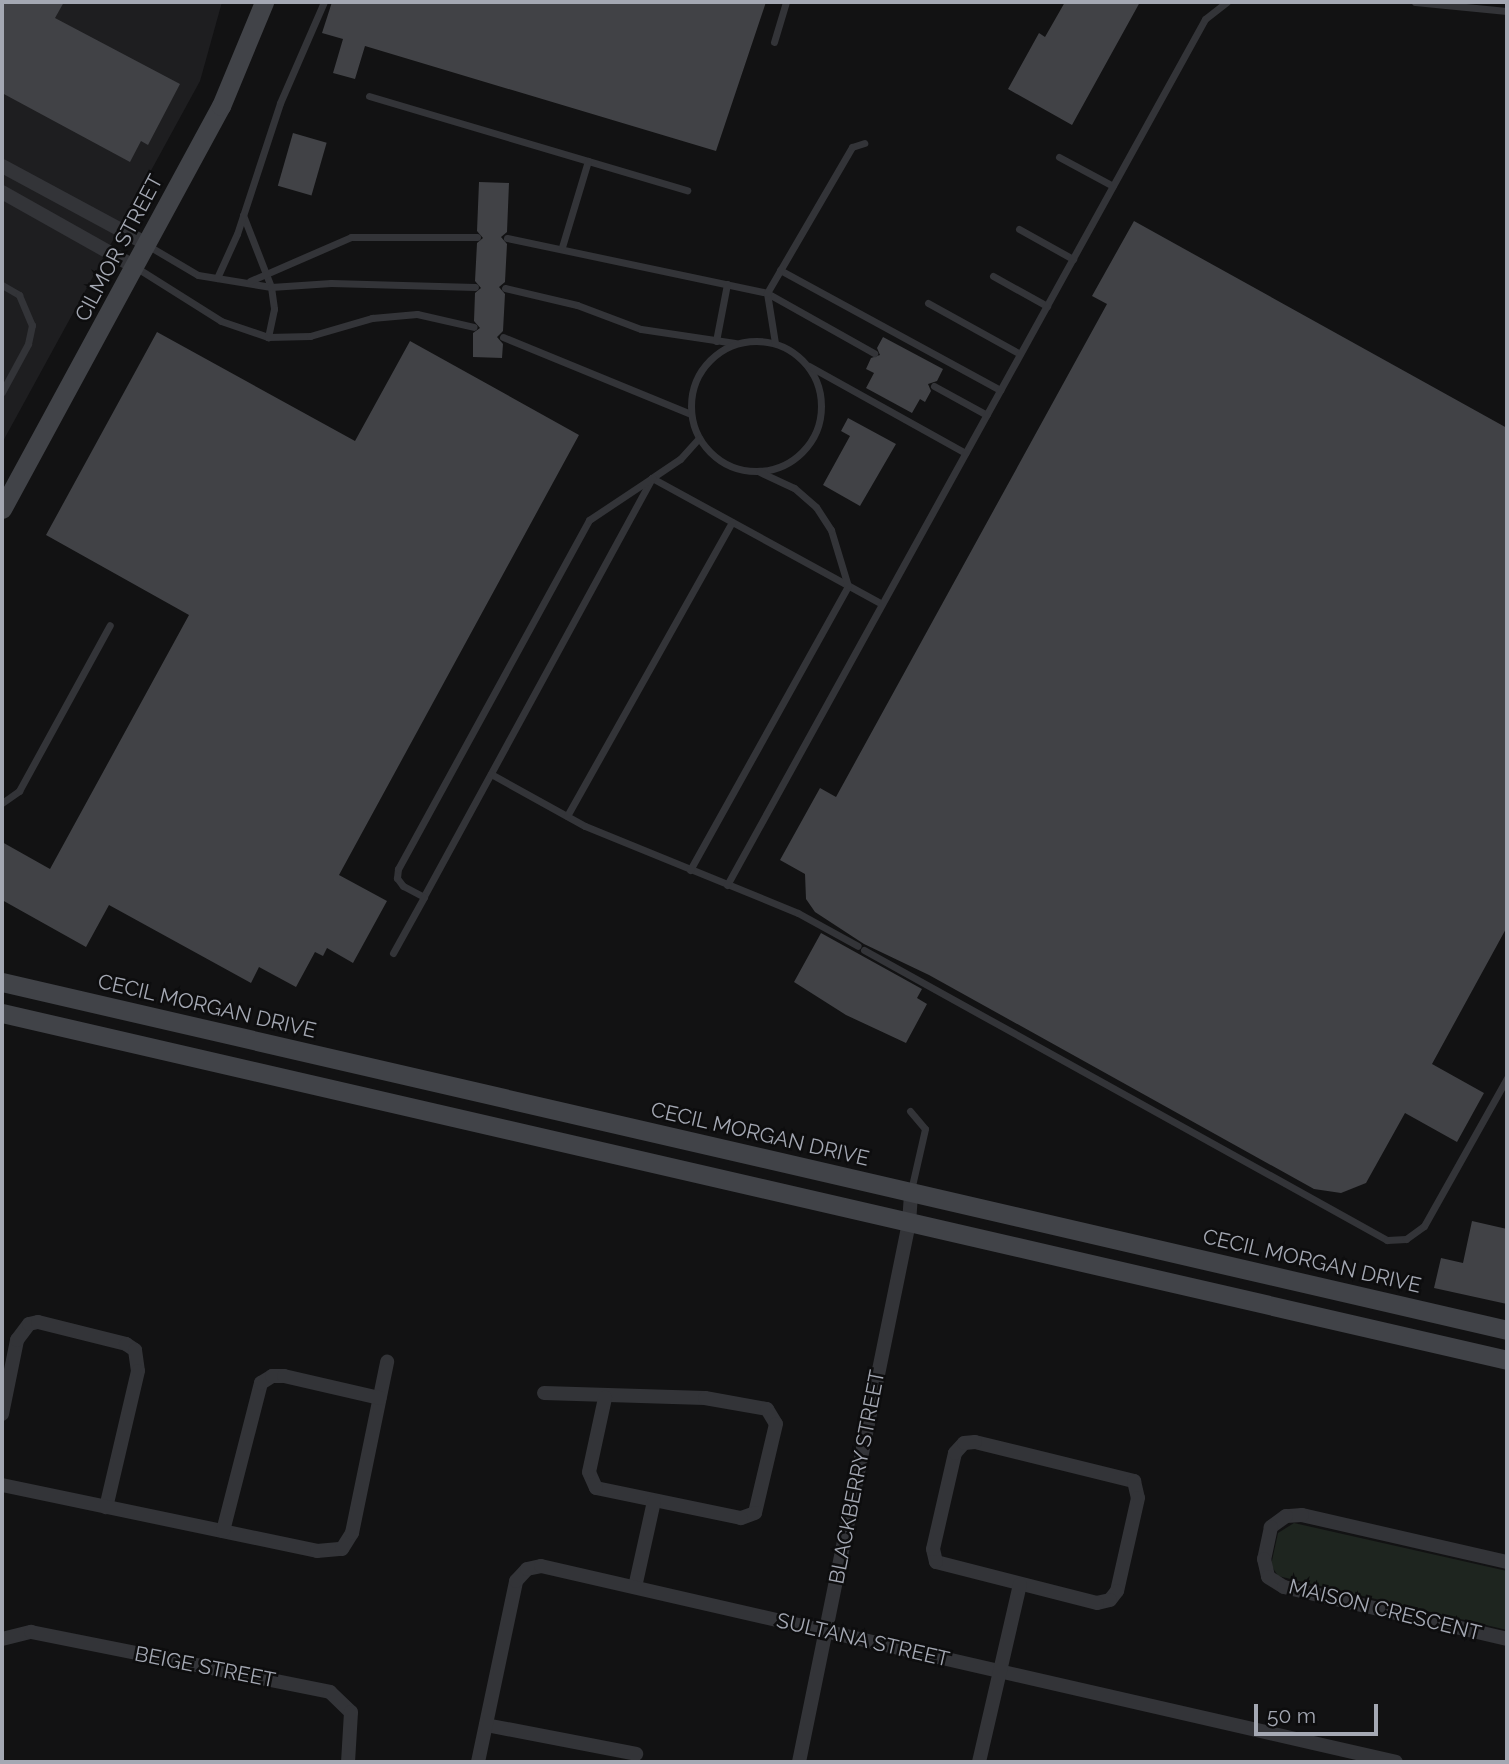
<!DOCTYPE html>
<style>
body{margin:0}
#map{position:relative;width:1509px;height:1764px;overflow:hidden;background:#121213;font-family:Raleway,sans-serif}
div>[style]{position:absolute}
.built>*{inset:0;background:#1e1e20}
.green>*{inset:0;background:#1e251f}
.building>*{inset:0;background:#414246;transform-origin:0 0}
.lane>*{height:7px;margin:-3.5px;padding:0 3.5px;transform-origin:3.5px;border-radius:3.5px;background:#333438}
.lane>.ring{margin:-3.5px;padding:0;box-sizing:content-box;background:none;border:7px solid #333438;border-radius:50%}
.street>*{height:14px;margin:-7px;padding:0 7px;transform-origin:7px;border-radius:7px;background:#333438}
.secondary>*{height:19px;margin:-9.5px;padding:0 9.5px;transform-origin:9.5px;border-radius:9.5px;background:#414348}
span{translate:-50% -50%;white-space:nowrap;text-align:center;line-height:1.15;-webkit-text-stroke:5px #0d0d0e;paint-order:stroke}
.street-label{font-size:21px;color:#a4a8b3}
.frame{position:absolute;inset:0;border:4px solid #a4a8b3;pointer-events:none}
.scale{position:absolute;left:1254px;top:1704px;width:124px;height:32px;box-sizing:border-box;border:4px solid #a4a8b3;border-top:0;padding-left:9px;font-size:21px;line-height:24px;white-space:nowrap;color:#a4a8b3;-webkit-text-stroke:5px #0d0d0e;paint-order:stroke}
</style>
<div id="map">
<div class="built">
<i style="clip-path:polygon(2px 2px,222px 2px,200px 81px,2px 443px)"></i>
</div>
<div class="green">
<i style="clip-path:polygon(1294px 1523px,1507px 1571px,1507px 1630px,1278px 1576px,1271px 1565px,1278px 1533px)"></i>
</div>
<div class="building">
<i style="clip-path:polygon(2px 2px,64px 2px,55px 18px,180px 84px,148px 145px,141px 141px,130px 162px,2px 93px)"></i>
<i style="clip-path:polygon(332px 2px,766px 2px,716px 151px,365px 46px,355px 79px,333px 73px,343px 39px,322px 33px)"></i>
<i style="clip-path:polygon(1065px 2px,1140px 2px,1072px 125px,1008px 89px,1039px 33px,1045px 37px)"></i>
<i style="left:293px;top:133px;width:35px;height:55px;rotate:16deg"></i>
<i style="clip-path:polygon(479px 182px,509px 183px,507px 232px,501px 237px,507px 244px,505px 282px,499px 287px,505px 294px,503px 331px,497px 337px,503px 344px,502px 358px,473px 357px,473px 333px,480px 328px,474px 321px,475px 293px,481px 288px,475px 281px,477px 243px,483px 238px,477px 231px)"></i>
<i style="clip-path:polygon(1134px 221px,1507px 428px,1507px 927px,1432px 1064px,1484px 1093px,1457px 1142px,1405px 1113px,1366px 1183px,1341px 1193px,1314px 1189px,929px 975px,864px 944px,815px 912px,806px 899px,805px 874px,780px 860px,820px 788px,836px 797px,1107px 304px,1092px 296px)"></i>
<i style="clip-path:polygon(157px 332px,355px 441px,410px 341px,579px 435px,339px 875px,387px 901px,353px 963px,327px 948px,323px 956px,315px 952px,296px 987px,259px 967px,251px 983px,109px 905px,86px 947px,2px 900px,2px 842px,50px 869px,189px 615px,46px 535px)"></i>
<i style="clip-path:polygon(883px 337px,943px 369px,937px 381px,928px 384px,931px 391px,925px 402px,920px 399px,912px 413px,866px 388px,874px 373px,866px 369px,871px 358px,880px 355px,877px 348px)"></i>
<i style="clip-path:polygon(848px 418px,896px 444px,860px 506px,823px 485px,850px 436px,841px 431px)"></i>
<i style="clip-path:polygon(821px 933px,922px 989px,917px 998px,927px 1004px,906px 1043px,846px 1015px,794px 982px)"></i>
<i style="clip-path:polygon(1472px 1221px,1507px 1229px,1507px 1304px,1434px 1288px,1441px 1258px,1463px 1263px)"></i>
</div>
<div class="lane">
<i style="left:1415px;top:2px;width:92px;rotate:5.6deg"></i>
<i style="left:774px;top:42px;width:42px;rotate:-73.3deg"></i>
<i style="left:369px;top:96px;width:332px;rotate:16.5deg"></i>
<i style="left:1059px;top:157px;width:61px;rotate:28.2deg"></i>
<i style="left:243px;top:215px;width:77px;rotate:68.7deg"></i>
<i style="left:271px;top:287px;width:22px;rotate:82deg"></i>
<i style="left:274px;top:309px;width:29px;rotate:102deg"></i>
<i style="left:1019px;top:229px;width:62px;rotate:29.1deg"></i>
<i style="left:507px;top:238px;width:266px;rotate:11.9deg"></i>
<i style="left:767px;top:293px;width:123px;rotate:29.3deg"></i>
<i style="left:147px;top:245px;width:59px;rotate:30.5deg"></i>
<i style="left:198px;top:275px;width:74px;rotate:9.3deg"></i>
<i style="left:271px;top:287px;width:60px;rotate:-3.8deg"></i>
<i style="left:331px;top:283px;width:144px;rotate:1.6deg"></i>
<i style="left:562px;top:247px;width:90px;rotate:-73.2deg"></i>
<i style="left:137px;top:268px;width:99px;rotate:32.2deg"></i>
<i style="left:221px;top:321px;width:50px;rotate:18.8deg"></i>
<i style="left:268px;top:337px;width:42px;rotate:-1.4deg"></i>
<i style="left:310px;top:336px;width:65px;rotate:-16.2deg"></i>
<i style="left:372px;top:318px;width:45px;rotate:-5.1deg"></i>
<i style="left:417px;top:314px;width:58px;rotate:12.8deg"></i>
<i style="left:780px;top:270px;width:251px;rotate:28.6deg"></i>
<i style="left:993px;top:276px;width:62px;rotate:29.1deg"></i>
<i style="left:217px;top:278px;width:48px;rotate:-65.6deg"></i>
<i style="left:237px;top:234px;width:138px;rotate:-71.8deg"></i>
<i style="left:280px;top:103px;width:110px;rotate:-66.5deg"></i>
<i style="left:250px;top:281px;width:110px;rotate:-23.5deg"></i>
<i style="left:351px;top:237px;width:126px"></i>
<i style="left:2px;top:285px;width:20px;rotate:30deg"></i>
<i style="left:19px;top:295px;width:33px;rotate:67deg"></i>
<i style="left:32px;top:325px;width:19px;rotate:102deg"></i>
<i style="left:28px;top:344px;width:55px;rotate:118.4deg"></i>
<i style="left:505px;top:288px;width:74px;rotate:13.3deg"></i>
<i style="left:577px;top:305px;width:68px;rotate:20.6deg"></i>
<i style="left:641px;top:329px;width:95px;rotate:8.5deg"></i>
<i style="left:928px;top:303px;width:105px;rotate:29deg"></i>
<i style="left:503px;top:337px;width:203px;rotate:22.3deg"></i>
<i class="ring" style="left:691px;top:341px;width:123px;height:123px"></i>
<i style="left:716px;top:341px;width:58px;rotate:-79.1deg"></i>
<i style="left:775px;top:343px;width:51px;rotate:-99.1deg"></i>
<i style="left:767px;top:293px;width:169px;rotate:-59.8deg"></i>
<i style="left:852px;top:147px;width:13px;rotate:-18deg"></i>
<i style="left:809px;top:366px;width:179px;rotate:29.1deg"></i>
<i style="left:934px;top:386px;width:60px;rotate:28.7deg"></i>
<i style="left:699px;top:438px;width:28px;rotate:132deg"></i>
<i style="left:680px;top:459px;width:34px;rotate:146deg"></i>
<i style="left:652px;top:478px;width:262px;rotate:28.7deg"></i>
<i style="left:652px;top:478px;width:477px;rotate:118.6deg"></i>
<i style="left:424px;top:897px;width:24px;rotate:-152deg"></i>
<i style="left:403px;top:886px;width:10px;rotate:-127deg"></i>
<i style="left:397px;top:878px;width:9px;rotate:-84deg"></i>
<i style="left:398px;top:869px;width:398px;rotate:-61.3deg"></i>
<i style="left:589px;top:520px;width:76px;rotate:-33.7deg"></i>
<i style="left:491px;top:774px;width:107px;rotate:29deg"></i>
<i style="left:585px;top:826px;width:230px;rotate:22.2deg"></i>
<i style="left:798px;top:913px;width:68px;rotate:28.8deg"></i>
<i style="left:2px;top:803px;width:21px;rotate:-35deg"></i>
<i style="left:19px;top:791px;width:189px;rotate:-61.3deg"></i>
<i style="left:567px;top:816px;width:337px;rotate:-60.7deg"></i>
<i style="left:690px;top:870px;width:325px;rotate:-60.9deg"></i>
<i style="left:848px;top:586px;width:59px;rotate:-106.9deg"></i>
<i style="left:831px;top:530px;width:27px;rotate:-123deg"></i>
<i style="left:816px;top:507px;width:29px;rotate:-139deg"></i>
<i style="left:794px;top:488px;width:38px;rotate:-155deg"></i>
<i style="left:727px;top:885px;width:989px;rotate:-61.1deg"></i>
<i style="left:1205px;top:19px;width:28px;rotate:-38deg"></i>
<i style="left:864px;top:950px;width:598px;rotate:29.01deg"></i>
<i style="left:1387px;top:1240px;width:19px;rotate:-3deg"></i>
<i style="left:1406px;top:1239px;width:22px;rotate:-36deg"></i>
<i style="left:1424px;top:1226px;width:170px;rotate:-60.7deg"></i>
<i style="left:393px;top:953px;width:64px;rotate:-61deg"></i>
<i style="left:910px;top:1111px;width:23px;rotate:50deg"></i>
<i style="left:925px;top:1129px;width:63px;rotate:102.9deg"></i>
</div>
<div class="street">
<i style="left:2px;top:166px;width:165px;rotate:28.3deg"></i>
<i style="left:2px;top:192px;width:153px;rotate:29.4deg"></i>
<i style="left:544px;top:1393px;width:161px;rotate:1.8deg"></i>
<i style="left:705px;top:1398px;width:63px;rotate:10.1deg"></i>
<i style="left:767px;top:1409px;width:17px;rotate:59deg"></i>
<i style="left:776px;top:1424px;width:91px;rotate:103.3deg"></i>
<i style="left:755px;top:1513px;width:15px;rotate:160deg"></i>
<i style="left:741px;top:1518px;width:148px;rotate:-168.3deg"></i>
<i style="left:596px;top:1488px;width:17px;rotate:-114deg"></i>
<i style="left:589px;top:1472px;width:76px;rotate:-77.8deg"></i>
<i style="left:2px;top:1414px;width:76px;rotate:-78.5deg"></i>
<i style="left:17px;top:1340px;width:20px;rotate:-53deg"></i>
<i style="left:29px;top:1324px;width:9px;rotate:-13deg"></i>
<i style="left:38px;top:1322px;width:91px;rotate:14deg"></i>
<i style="left:126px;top:1344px;width:11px;rotate:34deg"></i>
<i style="left:135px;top:1350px;width:21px;rotate:82deg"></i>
<i style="left:138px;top:1371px;width:140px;rotate:103.2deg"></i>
<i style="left:975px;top:1442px;width:164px;rotate:13.8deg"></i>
<i style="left:1134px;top:1481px;width:17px;rotate:77deg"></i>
<i style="left:1138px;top:1498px;width:95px;rotate:102.7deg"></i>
<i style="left:1117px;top:1591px;width:11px;rotate:128deg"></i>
<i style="left:1110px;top:1600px;width:13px;rotate:167deg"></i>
<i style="left:1097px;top:1603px;width:166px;rotate:-165.7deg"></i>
<i style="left:936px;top:1562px;width:13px;rotate:-103deg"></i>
<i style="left:933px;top:1549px;width:98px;rotate:-77.1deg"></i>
<i style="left:955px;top:1453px;width:13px;rotate:-48deg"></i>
<i style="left:964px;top:1443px;width:11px;rotate:-5deg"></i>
<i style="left:2px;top:1485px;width:322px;rotate:11.8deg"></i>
<i style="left:317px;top:1551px;width:25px;rotate:-5deg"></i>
<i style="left:342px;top:1549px;width:19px;rotate:-58deg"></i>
<i style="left:352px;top:1533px;width:175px;rotate:-78.4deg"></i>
<i style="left:223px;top:1531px;width:153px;rotate:-75.6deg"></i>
<i style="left:261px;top:1383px;width:13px;rotate:-32deg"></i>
<i style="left:272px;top:1376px;width:12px"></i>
<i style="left:284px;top:1376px;width:98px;rotate:13deg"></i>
<i style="left:1507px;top:1562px;width:210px;rotate:-167.1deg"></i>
<i style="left:1302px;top:1515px;width:16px;rotate:176deg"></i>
<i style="left:1286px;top:1516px;width:19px;rotate:144deg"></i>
<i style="left:1271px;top:1527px;width:33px;rotate:102deg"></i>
<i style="left:1264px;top:1559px;width:18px;rotate:77deg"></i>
<i style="left:1268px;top:1577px;width:19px;rotate:32deg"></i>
<i style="left:1284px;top:1587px;width:229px;rotate:13.1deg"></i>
<i style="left:635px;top:1587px;width:88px;rotate:-77.5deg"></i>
<i style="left:2px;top:1639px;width:30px;rotate:-14deg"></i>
<i style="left:31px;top:1632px;width:305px;rotate:11.3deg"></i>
<i style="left:330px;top:1692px;width:29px;rotate:44deg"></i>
<i style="left:351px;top:1712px;width:50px;rotate:93.4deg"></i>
<i style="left:486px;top:1725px;width:153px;rotate:10.9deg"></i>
<i style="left:478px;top:1762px;width:185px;rotate:-78.1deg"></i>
<i style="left:516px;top:1581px;width:16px;rotate:-47deg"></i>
<i style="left:527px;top:1569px;width:14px;rotate:-12deg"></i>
<i style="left:541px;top:1566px;width:877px;rotate:12.91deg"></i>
<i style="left:799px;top:1762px;width:550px;rotate:-78.47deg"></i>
<i style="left:909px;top:1223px;width:32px;rotate:-86deg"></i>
<i style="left:979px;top:1762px;width:182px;rotate:-77deg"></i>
</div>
<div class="secondary">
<i style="left:2px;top:509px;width:459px;rotate:-61.5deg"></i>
<i style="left:221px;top:106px;width:113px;rotate:-67.5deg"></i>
<i style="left:2px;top:982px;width:1545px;rotate:13.02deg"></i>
<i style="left:2px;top:1013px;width:1544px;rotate:12.98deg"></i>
</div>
<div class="street-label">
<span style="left:119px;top:248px;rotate:-62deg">CILMOR STREET</span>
<span style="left:207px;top:1006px;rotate:13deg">CECIL MORGAN DRIVE</span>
<span style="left:760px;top:1134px;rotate:13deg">CECIL MORGAN DRIVE</span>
<span style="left:1312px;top:1261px;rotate:13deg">CECIL MORGAN DRIVE</span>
<span style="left:857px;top:1477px;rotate:-79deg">BLACKBERRY STREET</span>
<span style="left:1385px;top:1610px;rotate:14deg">MAISON CRESCENT</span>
<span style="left:863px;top:1640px;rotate:13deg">SULTANA STREET</span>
<span style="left:205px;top:1667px;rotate:11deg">BEIGE STREET</span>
</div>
<div class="frame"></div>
<div class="scale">50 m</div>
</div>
